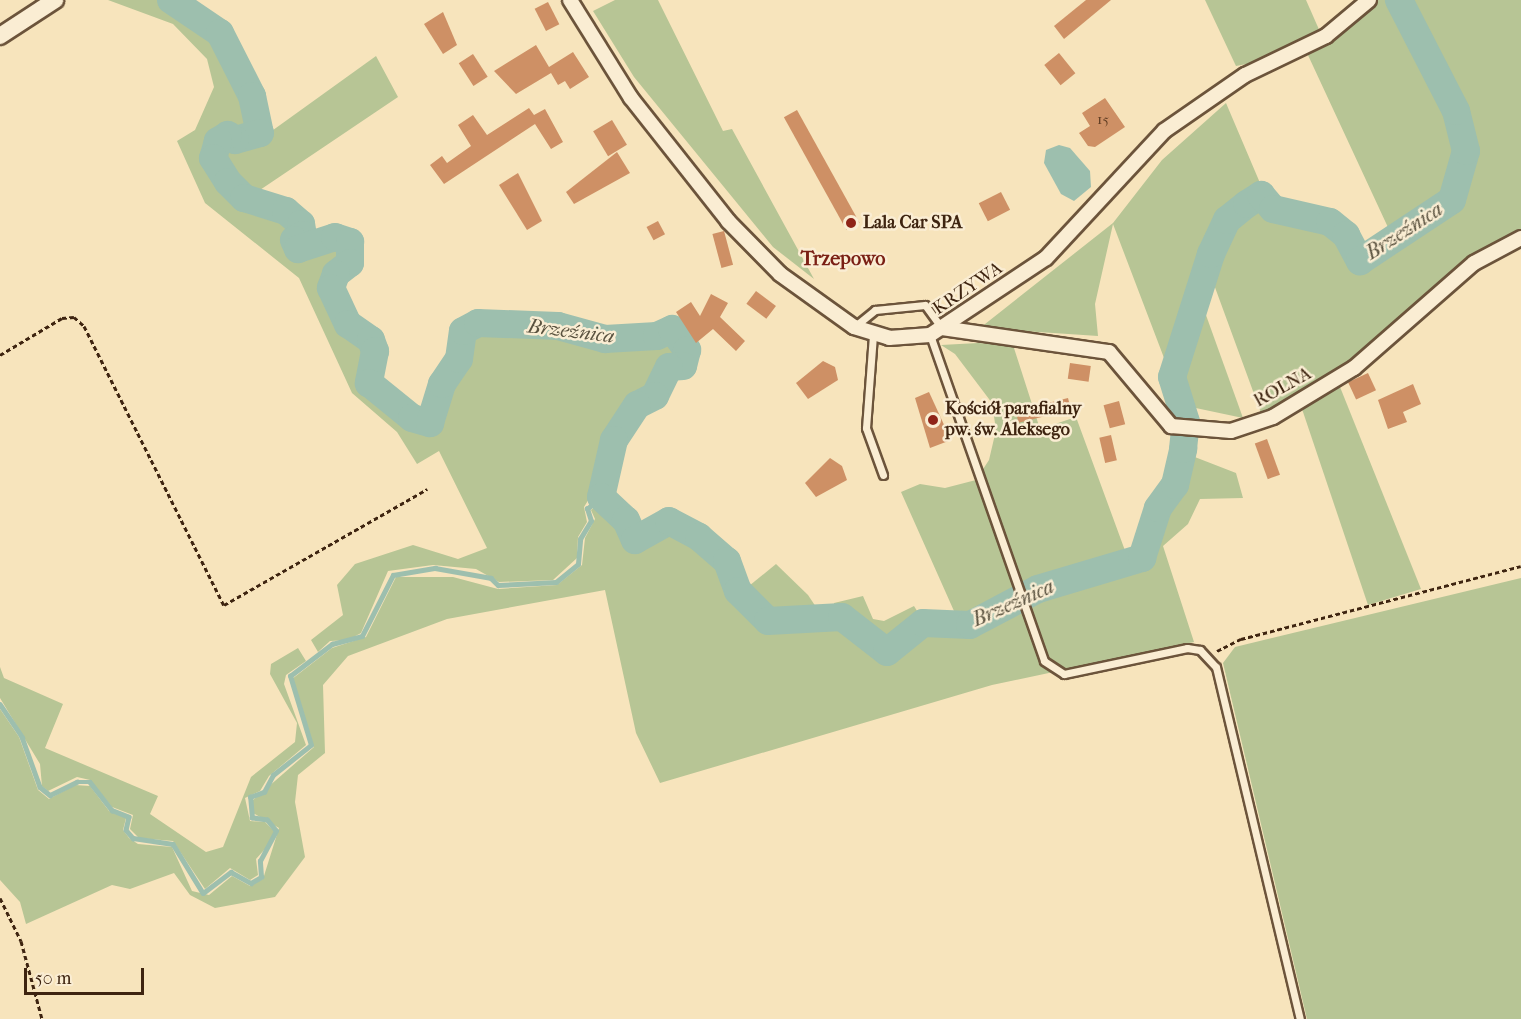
<!DOCTYPE html>
<meta charset="utf-8">
<style>
body{margin:0}
#map{position:relative;width:1521px;height:1019px;overflow:hidden;background:#f7e4bc;font-family:"IM FELL French Canon",serif}
div>[style]{position:absolute}
.green>*{inset:0;background:#b7c595}
.water>*{inset:0;background:#9dbfae}
.stream>*{height:4.5px;margin:-2.25px;padding:0 2.25px;transform-origin:2.25px;border-radius:2.25px;background:#9dbfae}
.river>*{height:28px;margin:-14px;padding:0 14px;transform-origin:14px;border-radius:14px;background:#9dbfae}
.building>*{inset:0;background:#ce9065;transform-origin:0 0}
.path>*{height:3px;margin-top:-1.5px;transform-origin:0;background:repeating-linear-gradient(90deg,#3e2410 0 4.5px,transparent 0 7.5px)}
.roads{filter:drop-shadow(2px 0 #6c543b) drop-shadow(-2px 0 #6c543b) drop-shadow(0 2px #6c543b) drop-shadow(0 -2px #6c543b)}
.service>*{height:7px;margin:-3.5px;padding:0 3.5px;transform-origin:3.5px;border-radius:3.5px;background:#faedd3}
.minor>*{height:14px;margin:-7px;padding:0 7px;transform-origin:7px;border-radius:7px;background:#faedd3}
.tertiary>*{height:16px;margin:-8px;padding:0 8px;transform-origin:8px;border-radius:8px;background:#faedd3}
.dots>*{width:16px;height:16px;translate:-50% -50%;box-sizing:border-box;border:3px solid #faedd3;border-radius:50%}
span{translate:-50% -50%;white-space:nowrap;text-align:center;line-height:1.15;-webkit-text-stroke:5px #faedd3;paint-order:stroke}
.number-label{font-size:15px;color:#623f25}
.number-label span{-webkit-text-stroke-width:0}
.poi-label{font-size:18px;color:#3e2410;font-weight:700}
.left{translate:0 -50%;text-align:left}
.street-label{font-size:18px;color:#3e2410}
.water-label{font-size:20px;color:#5a523f;font-style:italic}
.neighbourhood-label{font-size:20px;color:#7a1f14;font-weight:700}
.scale{position:absolute;left:24px;top:968px;width:120px;height:27px;box-sizing:border-box;border:3px solid #3e2410;border-top:0;padding-left:8px;font-size:18px;line-height:21px;white-space:nowrap;color:#3e2410;-webkit-text-stroke:4px #faedd3;paint-order:stroke}
</style>
<div id="map">
<div class="green">
<i style="clip-path:polygon(108px 0,160px 0,216px 36px,235px 66px,258px 131px,217px 137px,209px 157px,244px 202px,284px 215px,300px 230px,291px 239px,293px 249px,321px 249px,335px 240px,348px 246px,348px 261px,335px 271px,328px 287px,343px 324px,368px 343px,371px 356px,364px 382px,410px 422px,435px 426px,446px 385px,463px 360px,465px 334px,476px 328px,558px 329px,608px 343px,676px 336px,684px 351px,680px 362px,665px 368px,652px 394px,633px 403px,608px 441px,603px 476px,584px 507px,587px 522px,578px 537px,577px 558px,553px 580px,499px 582px,476px 569px,433px 565px,388px 571px,361px 633px,348px 640px,330px 641px,318px 652px,311px 640px,343px 615px,337px 585px,355px 564px,413px 545px,458px 559px,487px 548px,439px 451px,417px 464px,397px 432px,352px 393px,299px 278px,205px 203px,177px 141px,195px 130px,214px 87px,207px 59px,173px 24px)"></i>
<i style="clip-path:polygon(615px 0,658px 0,723px 131px,732px 129px,814px 279px,773px 247px,634px 77px,593px 11px)"></i>
<i style="clip-path:polygon(1205px 0,1306px 0,1321px 34px,1273px 59px,1236px 66px)"></i>
<i style="clip-path:polygon(1375px 0,1393px 0,1391px 5px,1415px 36px,1452px 113px,1460px 147px,1455px 187px,1446px 201px,1392px 236px,1307px 53px)"></i>
<i style="clip-path:polygon(1404px 0,1521px 0,1521px 234px,1470px 256px,1335px 372px,1295px 400px,1261px 413px,1209px 271px,1230px 221px,1262px 200px,1275px 215px,1328px 225px,1360px 264px,1371px 254px,1399px 245px,1457px 202px,1467px 180px,1469px 151px,1460px 110px,1435px 69px,1431px 48px)"></i>
<i style="clip-path:polygon(376px 56px,398px 97px,251px 196px,231px 181px,218px 158px,220px 143px,262px 138px)"></i>
<i style="clip-path:polygon(1226px 103px,1263px 190px,1224px 219px,1205px 259px,1169px 371px,1113px 224px,1095px 304px,1098px 336px,980px 328px,1113px 223px,1162px 160px)"></i>
<i style="clip-path:polygon(1202px 304px,1243px 418px,1191px 407px,1181px 392px,1177px 380px)"></i>
<i style="clip-path:polygon(978px 343px,1013px 345px,1040px 429px,1076px 417px,1127px 556px,1032px 581px,975px 619px,958px 620px,901px 492px,920px 484px,945px 488px,976px 480px,989px 460px,996px 430px,992px 403px,955px 354px,941px 345px)"></i>
<i style="clip-path:polygon(1338px 382px,1421px 589px,1368px 605px,1301px 406px)"></i>
<i style="clip-path:polygon(1187px 454px,1236px 473px,1243px 498px,1200px 499px,1188px 524px,1163px 546px,1194px 642px,992px 685px,660px 783px,636px 733px,605px 590px,447px 619px,348px 656px,323px 685px,325px 753px,298px 775px,295px 802px,305px 857px,275px 897px,215px 908px,190px 895px,174px 873px,130px 889px,112px 885px,26px 924px,20px 902px,0 880px,0 709px,19px 737px,38px 790px,49px 799px,75px 785px,90px 786px,109px 811px,126px 818px,123px 830px,129px 838px,138px 844px,172px 847px,192px 891px,209px 895px,232px 876px,250px 886px,263px 879px,279px 828px,253px 813px,253px 800px,314px 747px,292px 679px,332px 648px,366px 637px,396px 577px,453px 577px,498px 589px,557px 585px,582px 565px,585px 538px,595px 519px,591px 510px,599px 504px,618px 516px,630px 543px,651px 541px,669px 524px,698px 539px,724px 563px,726px 592px,765px 627px,841px 620px,881px 658px,895px 662px,924px 625px,964px 630px,1063px 585px,1142px 566px,1156px 545px,1160px 518px,1178px 491px)"></i>
<i style="clip-path:polygon(776px 564px,808px 595px,820px 613px,767px 617px,744px 590px)"></i>
<i style="clip-path:polygon(1521px 578px,1521px 1019px,1307px 1019px,1223px 663px,1235px 647px)"></i>
<i style="clip-path:polygon(863px 596px,873px 619px,884px 621px,914px 606px,922px 619px,887px 648px,871px 641px,843px 613px,833px 612px,834px 603px)"></i>
<i style="clip-path:polygon(298px 648px,306px 661px,286px 675px,284px 684px,306px 745px,269px 776px,260px 791px,245px 798px,250px 821px,265px 822px,274px 831px,273px 840px,256px 859px,258px 875px,250px 880px,230px 868px,205px 889px,173px 841px,139px 838px,130px 829px,133px 815px,112px 807px,90px 780px,77px 777px,48px 791px,42px 786px,40px 764px,0 698px,0 667px,4px 678px,63px 704px,45px 748px,158px 796px,150px 814px,206px 852px,223px 847px,251px 777px,295px 742px,297px 723px,270px 674px,271px 664px)"></i>
</div>
<div class="water">
<i style="clip-path:polygon(1059px 145px,1070px 148px,1090px 171px,1091px 187px,1074px 201px,1061px 194px,1044px 163px,1046px 150px)"></i>
</div>
<div class="stream">
<i style="left:0;top:704px;width:40px;rotate:56deg"></i>
<i style="left:22px;top:737px;width:53px;rotate:70.2deg"></i>
<i style="left:40px;top:787px;width:13px;rotate:39deg"></i>
<i style="left:50px;top:795px;width:30px;rotate:-26deg"></i>
<i style="left:77px;top:782px;width:13px"></i>
<i style="left:90px;top:782px;width:36px;rotate:52deg"></i>
<i style="left:112px;top:810px;width:18px;rotate:22deg"></i>
<i style="left:129px;top:817px;width:13px;rotate:103deg"></i>
<i style="left:126px;top:830px;width:11px;rotate:49deg"></i>
<i style="left:133px;top:838px;width:40px;rotate:8.5deg"></i>
<i style="left:173px;top:844px;width:57px;rotate:58.5deg"></i>
<i style="left:203px;top:893px;width:35px;rotate:-37deg"></i>
<i style="left:231px;top:872px;width:23px;rotate:29deg"></i>
<i style="left:251px;top:883px;width:12px;rotate:-31deg"></i>
<i style="left:261px;top:877px;width:16px;rotate:-94deg"></i>
<i style="left:260px;top:861px;width:34px;rotate:-62deg"></i>
<i style="left:276px;top:831px;width:14px;rotate:-129deg"></i>
<i style="left:267px;top:820px;width:15px;rotate:-172deg"></i>
<i style="left:252px;top:818px;width:21px;rotate:-95deg"></i>
<i style="left:250px;top:797px;width:15px;rotate:-20deg"></i>
<i style="left:264px;top:792px;width:19px;rotate:-62deg"></i>
<i style="left:273px;top:775px;width:48px;rotate:-38.3deg"></i>
<i style="left:311px;top:745px;width:72px;rotate:-106.9deg"></i>
<i style="left:290px;top:676px;width:53px;rotate:-37.3deg"></i>
<i style="left:332px;top:644px;width:31px;rotate:-15deg"></i>
<i style="left:362px;top:636px;width:68px;rotate:-63.1deg"></i>
<i style="left:393px;top:575px;width:43px;rotate:-9.5deg"></i>
<i style="left:435px;top:568px;width:57px;rotate:10.1deg"></i>
<i style="left:491px;top:578px;width:10px;rotate:45deg"></i>
<i style="left:498px;top:585px;width:58px;rotate:-3deg"></i>
<i style="left:556px;top:582px;width:28px;rotate:-39deg"></i>
<i style="left:578px;top:564px;width:25px;rotate:-85deg"></i>
<i style="left:580px;top:539px;width:21px;rotate:-59deg"></i>
<i style="left:591px;top:521px;width:13px;rotate:-108deg"></i>
<i style="left:587px;top:509px;width:18px;rotate:-41deg"></i>
</div>
<div class="river">
<i style="left:171px;top:0;width:59px;rotate:34deg"></i>
<i style="left:220px;top:33px;width:71px;rotate:63.1deg"></i>
<i style="left:252px;top:96px;width:38px;rotate:78deg"></i>
<i style="left:260px;top:133px;width:26px;rotate:164deg"></i>
<i style="left:235px;top:140px;width:9px;rotate:-144deg"></i>
<i style="left:228px;top:135px;width:12px;rotate:149deg"></i>
<i style="left:218px;top:141px;width:18px;rotate:106deg"></i>
<i style="left:213px;top:158px;width:28px;rotate:58deg"></i>
<i style="left:228px;top:182px;width:23px;rotate:45deg"></i>
<i style="left:244px;top:198px;width:44px;rotate:17.2deg"></i>
<i style="left:286px;top:211px;width:20px;rotate:41deg"></i>
<i style="left:301px;top:224px;width:11px;rotate:80deg"></i>
<i style="left:303px;top:235px;width:10px;rotate:151deg"></i>
<i style="left:294px;top:240px;width:10px;rotate:66deg"></i>
<i style="left:298px;top:249px;width:39px;rotate:-18deg"></i>
<i style="left:335px;top:237px;width:16px;rotate:18deg"></i>
<i style="left:350px;top:242px;width:21px;rotate:90deg"></i>
<i style="left:350px;top:263px;width:18px;rotate:142deg"></i>
<i style="left:336px;top:274px;width:15px;rotate:110deg"></i>
<i style="left:331px;top:288px;width:40px;rotate:65deg"></i>
<i style="left:348px;top:324px;width:28px;rotate:35deg"></i>
<i style="left:371px;top:340px;width:12px;rotate:70deg"></i>
<i style="left:375px;top:351px;width:33px;rotate:101deg"></i>
<i style="left:369px;top:383px;width:55px;rotate:39.1deg"></i>
<i style="left:412px;top:418px;width:19px;rotate:16deg"></i>
<i style="left:430px;top:423px;width:41px;rotate:-72.9deg"></i>
<i style="left:442px;top:384px;width:30px;rotate:-56deg"></i>
<i style="left:459px;top:359px;width:28px;rotate:-82deg"></i>
<i style="left:463px;top:331px;width:17px;rotate:-28deg"></i>
<i style="left:478px;top:323px;width:80px;rotate:2.1deg"></i>
<i style="left:558px;top:326px;width:49px;rotate:15.5deg"></i>
<i style="left:605px;top:339px;width:52px;rotate:-3.3deg"></i>
<i style="left:657px;top:336px;width:17px;rotate:-25deg"></i>
<i style="left:672px;top:329px;width:26px;rotate:54deg"></i>
<i style="left:687px;top:350px;width:16px;rotate:104deg"></i>
<i style="left:683px;top:366px;width:14px;rotate:176deg"></i>
<i style="left:669px;top:367px;width:32px;rotate:116deg"></i>
<i style="left:655px;top:396px;width:20px;rotate:153deg"></i>
<i style="left:637px;top:405px;width:42px;rotate:123.3deg"></i>
<i style="left:614px;top:440px;width:58px;rotate:102.8deg"></i>
<i style="left:601px;top:497px;width:34px;rotate:43deg"></i>
<i style="left:626px;top:520px;width:22px;rotate:66deg"></i>
<i style="left:635px;top:540px;width:39px;rotate:-29deg"></i>
<i style="left:669px;top:521px;width:34px;rotate:28deg"></i>
<i style="left:699px;top:537px;width:37px;rotate:41deg"></i>
<i style="left:727px;top:561px;width:32px;rotate:70deg"></i>
<i style="left:738px;top:591px;width:42px;rotate:45deg"></i>
<i style="left:768px;top:621px;width:74px;rotate:-3.1deg"></i>
<i style="left:842px;top:617px;width:57px;rotate:37.9deg"></i>
<i style="left:887px;top:652px;width:46px;rotate:-38.9deg"></i>
<i style="left:923px;top:623px;width:47px;rotate:2.4deg"></i>
<i style="left:970px;top:625px;width:77px;rotate:-27.9deg"></i>
<i style="left:1038px;top:589px;width:109px;rotate:-16.6deg"></i>
<i style="left:1142px;top:558px;width:52px;rotate:-72.3deg"></i>
<i style="left:1158px;top:508px;width:29px;rotate:-54deg"></i>
<i style="left:1175px;top:485px;width:37px;rotate:-77deg"></i>
<i style="left:1183px;top:449px;width:27px;rotate:-84deg"></i>
<i style="left:1186px;top:422px;width:47px;rotate:-107.3deg"></i>
<i style="left:1172px;top:377px;width:129px;rotate:-72.4deg"></i>
<i style="left:1211px;top:254px;width:38px;rotate:-65deg"></i>
<i style="left:1227px;top:220px;width:26px;rotate:-39deg"></i>
<i style="left:1247px;top:204px;width:17px;rotate:-33deg"></i>
<i style="left:1261px;top:195px;width:18px;rotate:49deg"></i>
<i style="left:1273px;top:209px;width:58px;rotate:12.8deg"></i>
<i style="left:1330px;top:222px;width:21px;rotate:39deg"></i>
<i style="left:1346px;top:235px;width:30px;rotate:62deg"></i>
<i style="left:1360px;top:261px;width:110px;rotate:-33.5deg"></i>
<i style="left:1452px;top:200px;width:51px;rotate:-74.1deg"></i>
<i style="left:1466px;top:151px;width:41px;rotate:-104deg"></i>
<i style="left:1456px;top:111px;width:125px;rotate:-117.2deg"></i>
</div>
<div class="building">
<i style="clip-path:polygon(1086px 0,1111px 0,1064px 39px,1054px 26px)"></i>
<i style="left:548px;top:2px;width:25px;height:15px;rotate:63deg"></i>
<i style="clip-path:polygon(443px 12px,457px 45px,443px 54px,424px 24px)"></i>
<i style="clip-path:polygon(536px 45px,549px 67px,573px 52px,589px 77px,570px 89px,565px 81px,558px 85px,551px 73px,516px 94px,494px 71px)"></i>
<i style="left:1059px;top:53px;width:26px;height:19px;rotate:51deg"></i>
<i style="left:473px;top:54px;width:27px;height:17px;rotate:57deg"></i>
<i style="clip-path:polygon(1105px 98px,1125px 127px,1095px 147px,1088px 146px,1079px 133px,1090px 126px,1082px 113px)"></i>
<i style="clip-path:polygon(529px 108px,534px 115px,545px 109px,563px 142px,551px 149px,535px 124px,444px 184px,430px 165px,442px 156px,447px 163px,471px 146px,458px 125px,473px 115px,487px 135px)"></i>
<i style="left:797px;top:110px;width:129px;height:15px;rotate:61deg"></i>
<i style="left:612px;top:120px;width:29px;height:22px;rotate:59deg"></i>
<i style="clip-path:polygon(617px 152px,630px 173px,574px 204px,566px 192px)"></i>
<i style="clip-path:polygon(518px 173px,542px 221px,527px 230px,499px 185px)"></i>
<i style="left:1001px;top:192px;width:20px;height:25px;rotate:63deg"></i>
<i style="left:658px;top:221px;width:15px;height:13px;rotate:62deg"></i>
<i style="left:724px;top:231px;width:35px;height:12px;rotate:75deg"></i>
<i style="left:756px;top:291px;width:25px;height:16px;rotate:37deg"></i>
<i style="clip-path:polygon(711px 294px,728px 303px,720px 317px,745px 341px,736px 351px,713px 329px,696px 343px,676px 312px,691px 302px,700px 316px)"></i>
<i style="clip-path:polygon(823px 361px,835px 367px,838px 380px,808px 399px,796px 383px)"></i>
<i style="left:1070px;top:363px;width:21px;height:16px;rotate:8deg"></i>
<i style="left:1368px;top:373px;width:19px;height:22px;rotate:65deg"></i>
<i style="clip-path:polygon(1413px 384px,1421px 404px,1403px 412px,1407px 422px,1388px 429px,1378px 400px)"></i>
<i style="clip-path:polygon(929px 392px,951px 440px,930px 448px,915px 398px)"></i>
<i style="left:1068px;top:398px;width:12px;height:54px;rotate:76deg"></i>
<i style="left:1119px;top:401px;width:24px;height:16px;rotate:75deg"></i>
<i style="left:1111px;top:435px;width:26px;height:12px;rotate:77deg"></i>
<i style="left:1267px;top:439px;width:38px;height:13px;rotate:70deg"></i>
<i style="clip-path:polygon(830px 458px,842px 466px,847px 480px,816px 497px,805px 483px)"></i>
</div>
<div class="path">
<i style="left:0;top:355px;width:72px;rotate:-30.8deg"></i>
<i style="left:62px;top:318px;width:12px;rotate:-5deg"></i>
<i style="left:74px;top:317px;width:13px;rotate:42deg"></i>
<i style="left:84px;top:326px;width:312px;rotate:63.4deg"></i>
<i style="left:224px;top:605px;width:234px;rotate:-29.7deg"></i>
<i style="left:1217px;top:651px;width:27px;rotate:-27deg"></i>
<i style="left:1241px;top:639px;width:289px;rotate:-14.6deg"></i>
<i style="left:0;top:898px;width:48px;rotate:64deg"></i>
<i style="left:21px;top:941px;width:81px;rotate:74.9deg"></i>
</div>
<div class="roads">
<div class="service">
<i style="left:854px;top:327px;width:27px;rotate:-39deg"></i>
<i style="left:875px;top:310px;width:50px;rotate:-5.7deg"></i>
<i style="left:925px;top:305px;width:29px;rotate:54deg"></i>
<i style="left:873px;top:335px;width:93px;rotate:94.3deg"></i>
<i style="left:866px;top:428px;width:50px;rotate:70.1deg"></i>
<i style="left:930px;top:335px;width:345px;rotate:70.7deg"></i>
<i style="left:1044px;top:661px;width:24px;rotate:33deg"></i>
<i style="left:1064px;top:674px;width:126px;rotate:-11.9deg"></i>
<i style="left:1187px;top:648px;width:13px;rotate:9deg"></i>
<i style="left:1200px;top:650px;width:23px;rotate:47deg"></i>
<i style="left:1216px;top:667px;width:362px;rotate:76.6deg"></i>
</div>
<div class="minor">
<i style="left:570px;top:0;width:115px;rotate:58.1deg"></i>
<i style="left:631px;top:98px;width:157px;rotate:51.7deg"></i>
<i style="left:728px;top:221px;width:74px;rotate:45.5deg"></i>
<i style="left:780px;top:274px;width:91px;rotate:35.6deg"></i>
<i style="left:854px;top:327px;width:37px;rotate:17deg"></i>
<i style="left:889px;top:338px;width:41px;rotate:-4.2deg"></i>
<i style="left:930px;top:335px;width:139px;rotate:-33.6deg"></i>
<i style="left:1046px;top:258px;width:173px;rotate:-47.1deg"></i>
<i style="left:1164px;top:131px;width:98px;rotate:-34.7deg"></i>
<i style="left:1245px;top:75px;width:90px;rotate:-25.7deg"></i>
<i style="left:1326px;top:36px;width:56px;rotate:-39.9deg"></i>
<i style="left:942px;top:328px;width:169px;rotate:8.2deg"></i>
<i style="left:1109px;top:352px;width:97px;rotate:50deg"></i>
<i style="left:1171px;top:426px;width:60px;rotate:4.8deg"></i>
<i style="left:1231px;top:431px;width:44px;rotate:-18.4deg"></i>
<i style="left:1273px;top:417px;width:95px;rotate:-31.2deg"></i>
<i style="left:1354px;top:368px;width:159px;rotate:-41.2deg"></i>
<i style="left:1474px;top:263px;width:53px;rotate:-28deg"></i>
</div>
<div class="tertiary">
<i style="left:0;top:36px;width:66px;rotate:-33.2deg"></i>
</div>
</div>
<div class="dots">
<i style="left:851px;top:223px;background:#8f2418"></i>
<i style="left:933px;top:420px;background:#8f2418"></i>
</div>
<div class="number-label">
<span style="left:1103px;top:120px">15</span>
</div>
<div class="poi-label">
<span class="left" style="left:863px;top:223px">Lala Car SPA</span>
<span class="left" style="left:945px;top:420px">Kościół parafialny<br>pw. św. Aleksego</span>
</div>
<div class="street-label">
<span style="left:968px;top:289px;rotate:-34deg">KRZYWA</span>
<span style="left:1283px;top:388px;rotate:-29deg">ROLNA</span>
</div>
<div class="water-label">
<span style="left:1404px;top:231px;rotate:-33deg">Brzeźnica</span>
<span style="left:571px;top:331px;rotate:7deg">Brzeźnica</span>
<span style="left:1013px;top:603px;rotate:-24deg">Brzeźnica</span>
</div>
<div class="neighbourhood-label">
<span style="left:843px;top:258px">Trzepowo</span>
</div>
<div class="scale">50 m</div>
</div>
